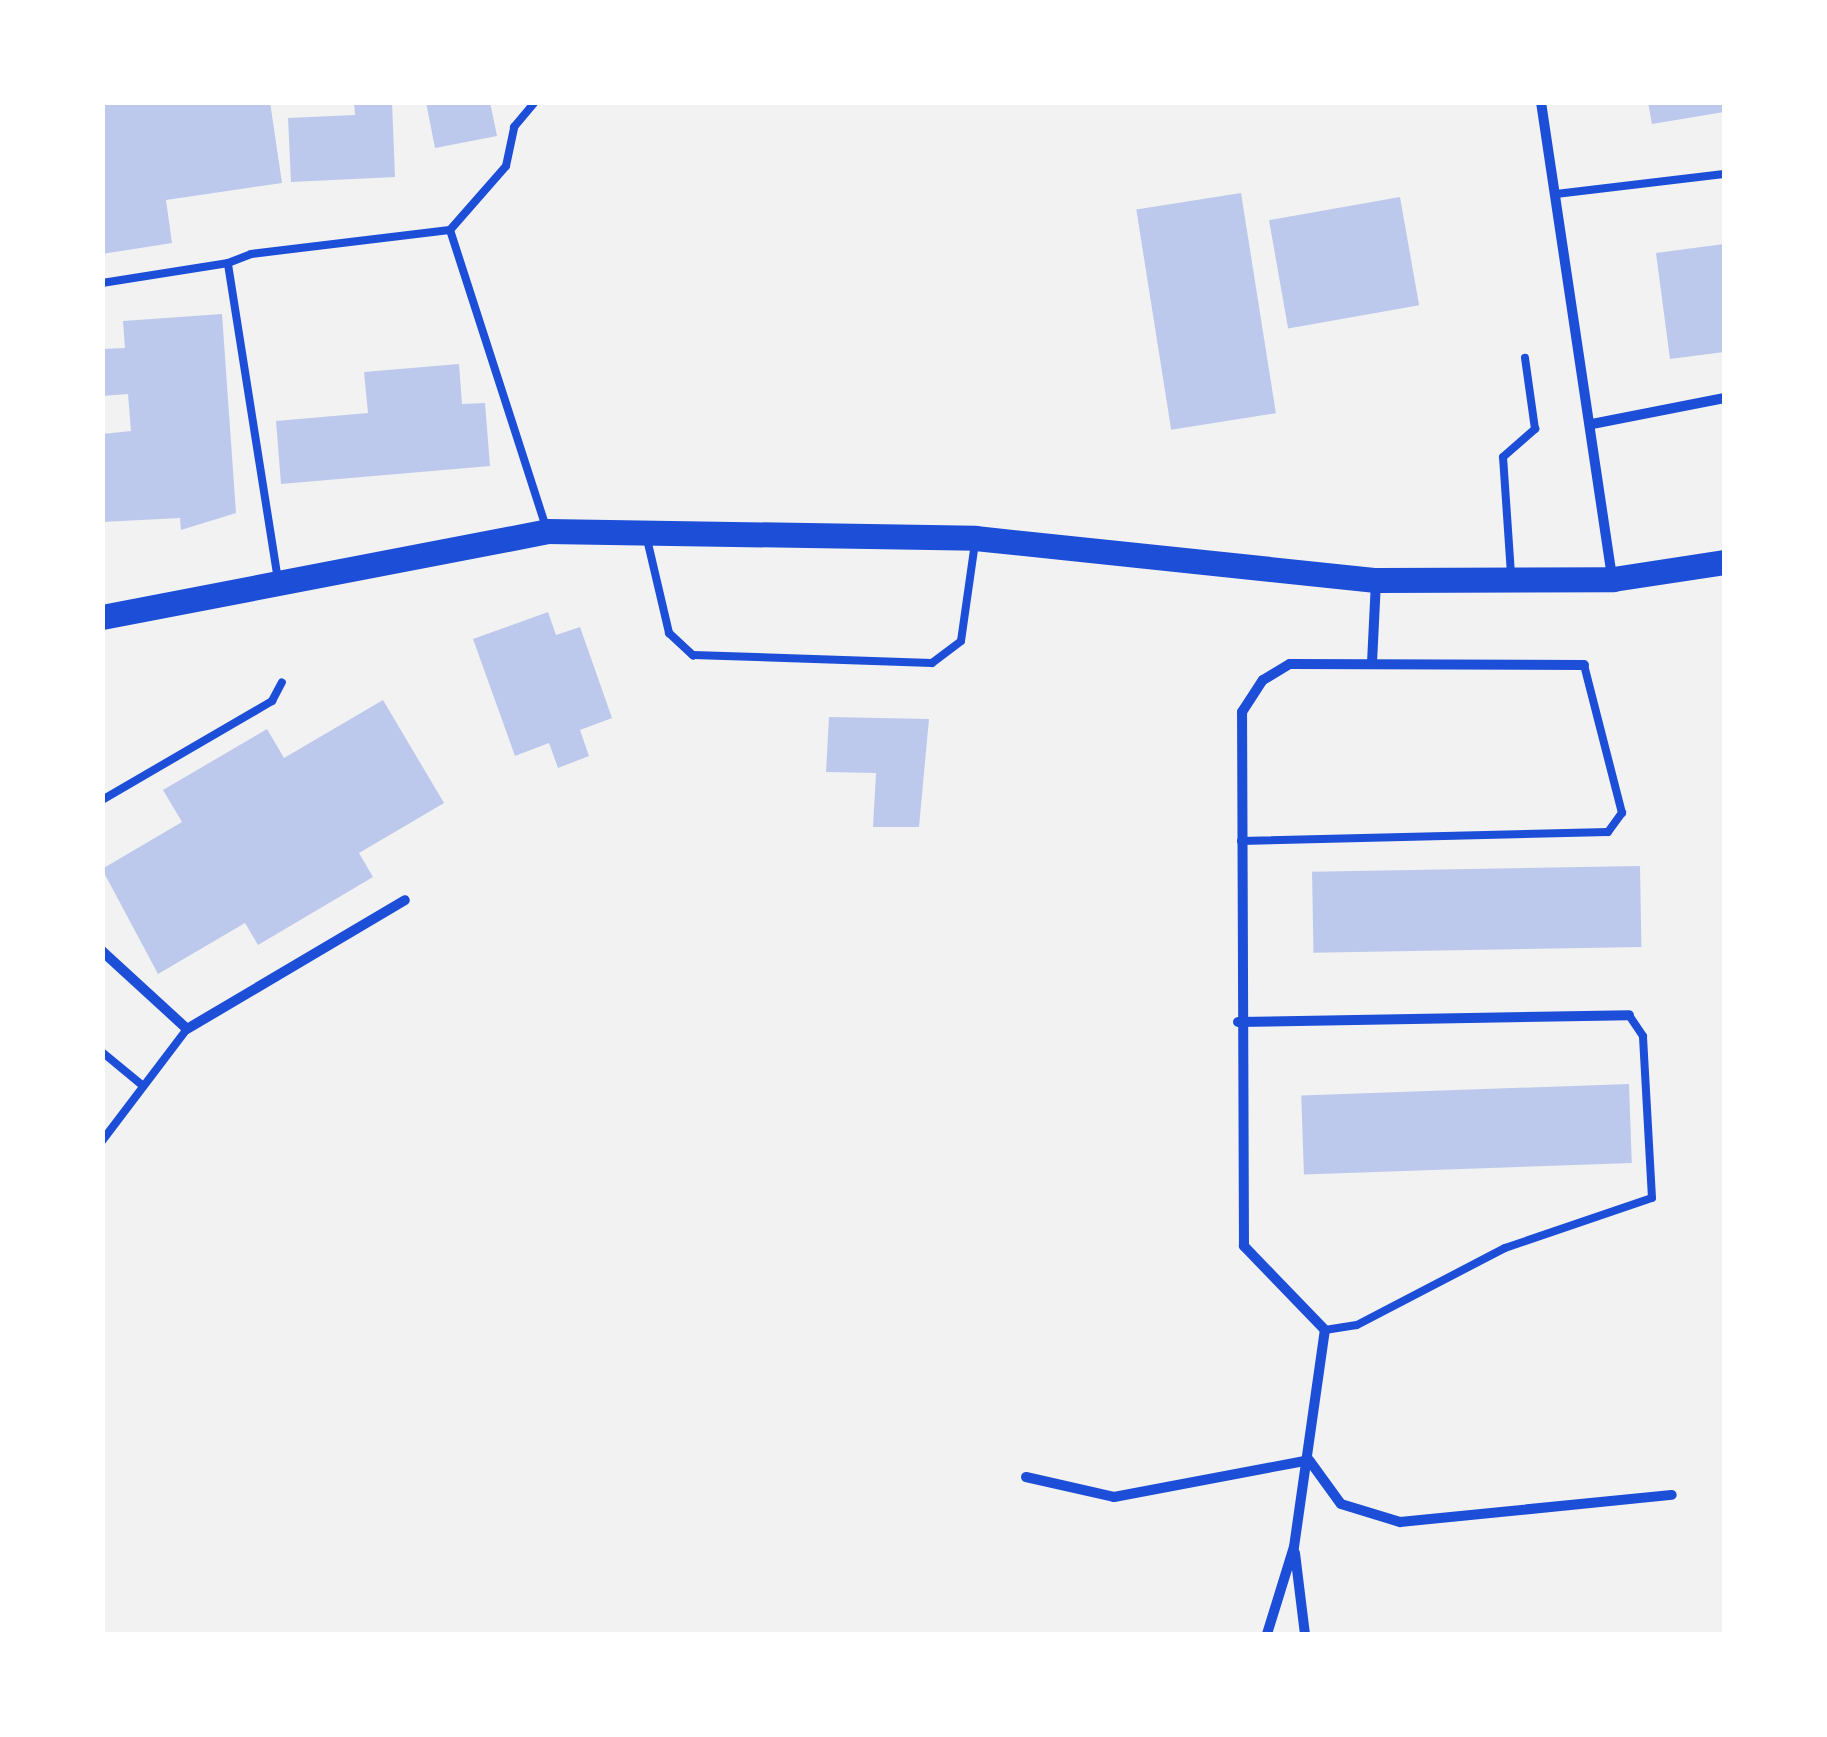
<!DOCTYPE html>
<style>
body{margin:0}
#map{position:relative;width:1827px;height:1737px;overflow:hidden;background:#f2f2f2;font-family:Karla,sans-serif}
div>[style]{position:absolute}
.building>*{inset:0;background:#bdc9ec;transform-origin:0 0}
.service>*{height:8px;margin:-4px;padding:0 4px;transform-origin:4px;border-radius:4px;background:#1d4ed8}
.minor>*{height:10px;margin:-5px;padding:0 5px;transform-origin:5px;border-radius:5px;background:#1d4ed8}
.primary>*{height:25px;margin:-12.5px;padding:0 12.5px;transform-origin:12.5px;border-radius:12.5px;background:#1d4ed8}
span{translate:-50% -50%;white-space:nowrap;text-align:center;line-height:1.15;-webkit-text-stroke:8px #fff;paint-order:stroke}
.frame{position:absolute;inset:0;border:105px solid #fff;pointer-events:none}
</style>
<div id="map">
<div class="building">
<i style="clip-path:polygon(102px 102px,270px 102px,282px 183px,166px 200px,172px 243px,102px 254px)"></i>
<i style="clip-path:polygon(354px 102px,392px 102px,395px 177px,291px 182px,288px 118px,355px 115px)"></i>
<i style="clip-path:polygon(426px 102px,490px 102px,497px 136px,435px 148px)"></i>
<i style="clip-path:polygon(1648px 102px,1724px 102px,1724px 112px,1652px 124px)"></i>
<i style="left:1241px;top:193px;width:223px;height:106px;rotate:81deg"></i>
<i style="left:1400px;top:197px;width:110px;height:133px;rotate:80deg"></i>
<i style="clip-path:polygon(1724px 244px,1724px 352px,1670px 359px,1656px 253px)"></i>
<i style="clip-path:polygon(222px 314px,236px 513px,181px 530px,180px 518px,102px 522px,102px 434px,131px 431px,128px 394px,102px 396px,102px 349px,125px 348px,123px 321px)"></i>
<i style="clip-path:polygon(459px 364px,462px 404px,485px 403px,490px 466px,281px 484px,276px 421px,368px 413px,364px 372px)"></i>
<i style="clip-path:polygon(548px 612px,556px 635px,580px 627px,612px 718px,580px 730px,589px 756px,558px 768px,549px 743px,515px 756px,473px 639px)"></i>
<i style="clip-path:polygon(383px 700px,444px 803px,359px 853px,373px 877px,258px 945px,245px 923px,158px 974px,102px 869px,182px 822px,163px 790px,267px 729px,284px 758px)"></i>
<i style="clip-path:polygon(829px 717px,929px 719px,919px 827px,873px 827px,876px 773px,826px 772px)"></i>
<i style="left:1640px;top:866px;width:81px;height:328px;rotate:89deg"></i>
<i style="left:1629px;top:1084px;width:79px;height:328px;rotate:88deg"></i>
</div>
<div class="service">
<i style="left:1556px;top:194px;width:169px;rotate:-6.8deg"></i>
<i style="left:450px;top:230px;width:85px;rotate:-48.8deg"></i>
<i style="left:506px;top:166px;width:40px;rotate:-78deg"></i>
<i style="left:514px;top:127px;width:33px;rotate:-50deg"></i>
<i style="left:102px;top:283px;width:128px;rotate:-9deg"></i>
<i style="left:647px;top:539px;width:97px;rotate:76.8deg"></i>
<i style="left:669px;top:633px;width:33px;rotate:43deg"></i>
<i style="left:693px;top:655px;width:239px;rotate:1.9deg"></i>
<i style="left:932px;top:663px;width:36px;rotate:-37deg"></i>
<i style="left:961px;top:641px;width:99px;rotate:-81.9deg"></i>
<i style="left:1511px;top:574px;width:117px;rotate:-93.9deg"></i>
<i style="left:1503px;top:457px;width:43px;rotate:-41.2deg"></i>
<i style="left:1535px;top:429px;width:72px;rotate:-98deg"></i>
<i style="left:278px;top:580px;width:321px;rotate:-99deg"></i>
<i style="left:228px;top:263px;width:25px;rotate:-21deg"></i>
<i style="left:251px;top:254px;width:200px;rotate:-6.9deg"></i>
<i style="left:450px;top:230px;width:310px;rotate:72.1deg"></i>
<i style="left:102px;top:800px;width:197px;rotate:-30.2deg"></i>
<i style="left:272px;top:701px;width:21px;rotate:-62deg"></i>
<i style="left:1241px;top:841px;width:367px;rotate:-1.4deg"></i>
<i style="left:1608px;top:832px;width:24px;rotate:-54deg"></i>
<i style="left:1622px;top:813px;width:153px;rotate:-104.4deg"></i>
<i style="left:102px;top:1052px;width:52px;rotate:39.5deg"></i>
<i style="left:102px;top:1141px;width:141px;rotate:-52.8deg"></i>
<i style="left:1325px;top:1330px;width:32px;rotate:-9deg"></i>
<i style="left:1357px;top:1325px;width:167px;rotate:-27.5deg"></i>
<i style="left:1505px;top:1248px;width:155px;rotate:-18.8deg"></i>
<i style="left:1652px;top:1198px;width:162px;rotate:-93.2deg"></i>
<i style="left:1643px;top:1036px;width:25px;rotate:-124deg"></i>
</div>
<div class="minor">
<i style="left:1541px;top:102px;width:479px;rotate:81.5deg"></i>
<i style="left:1592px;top:424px;width:135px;rotate:-11.1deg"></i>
<i style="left:1372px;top:663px;width:83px;rotate:-87.2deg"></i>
<i style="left:102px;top:951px;width:115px;rotate:42.5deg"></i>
<i style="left:187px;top:1029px;width:253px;rotate:-30.6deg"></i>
<i style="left:1238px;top:1022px;width:391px;rotate:-1deg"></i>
<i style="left:1026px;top:1477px;width:90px;rotate:12.8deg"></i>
<i style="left:1114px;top:1497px;width:198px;rotate:-10.7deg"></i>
<i style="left:1309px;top:1460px;width:54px;rotate:54deg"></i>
<i style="left:1341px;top:1504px;width:62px;rotate:17deg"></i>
<i style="left:1400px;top:1522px;width:273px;rotate:-5.7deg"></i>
<i style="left:1295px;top:1553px;width:82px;rotate:83deg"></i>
<i style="left:1267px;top:1634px;width:91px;rotate:-72.8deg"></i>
<i style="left:1294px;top:1547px;width:219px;rotate:-81.9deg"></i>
<i style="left:1325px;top:1330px;width:117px;rotate:-134deg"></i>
<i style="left:1244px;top:1246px;width:534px;rotate:-90.21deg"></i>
<i style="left:1242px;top:712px;width:38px;rotate:-57deg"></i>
<i style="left:1263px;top:680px;width:31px;rotate:-31deg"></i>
<i style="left:1290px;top:664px;width:294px;rotate:0.2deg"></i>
</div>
<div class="primary">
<i style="left:102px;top:617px;width:453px;rotate:-10.9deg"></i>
<i style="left:547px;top:531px;width:428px;rotate:0.9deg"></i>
<i style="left:975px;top:538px;width:403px;rotate:6deg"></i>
<i style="left:1376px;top:580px;width:237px;rotate:-0.2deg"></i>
<i style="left:1613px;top:579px;width:112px;rotate:-8.7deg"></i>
</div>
<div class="frame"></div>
</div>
